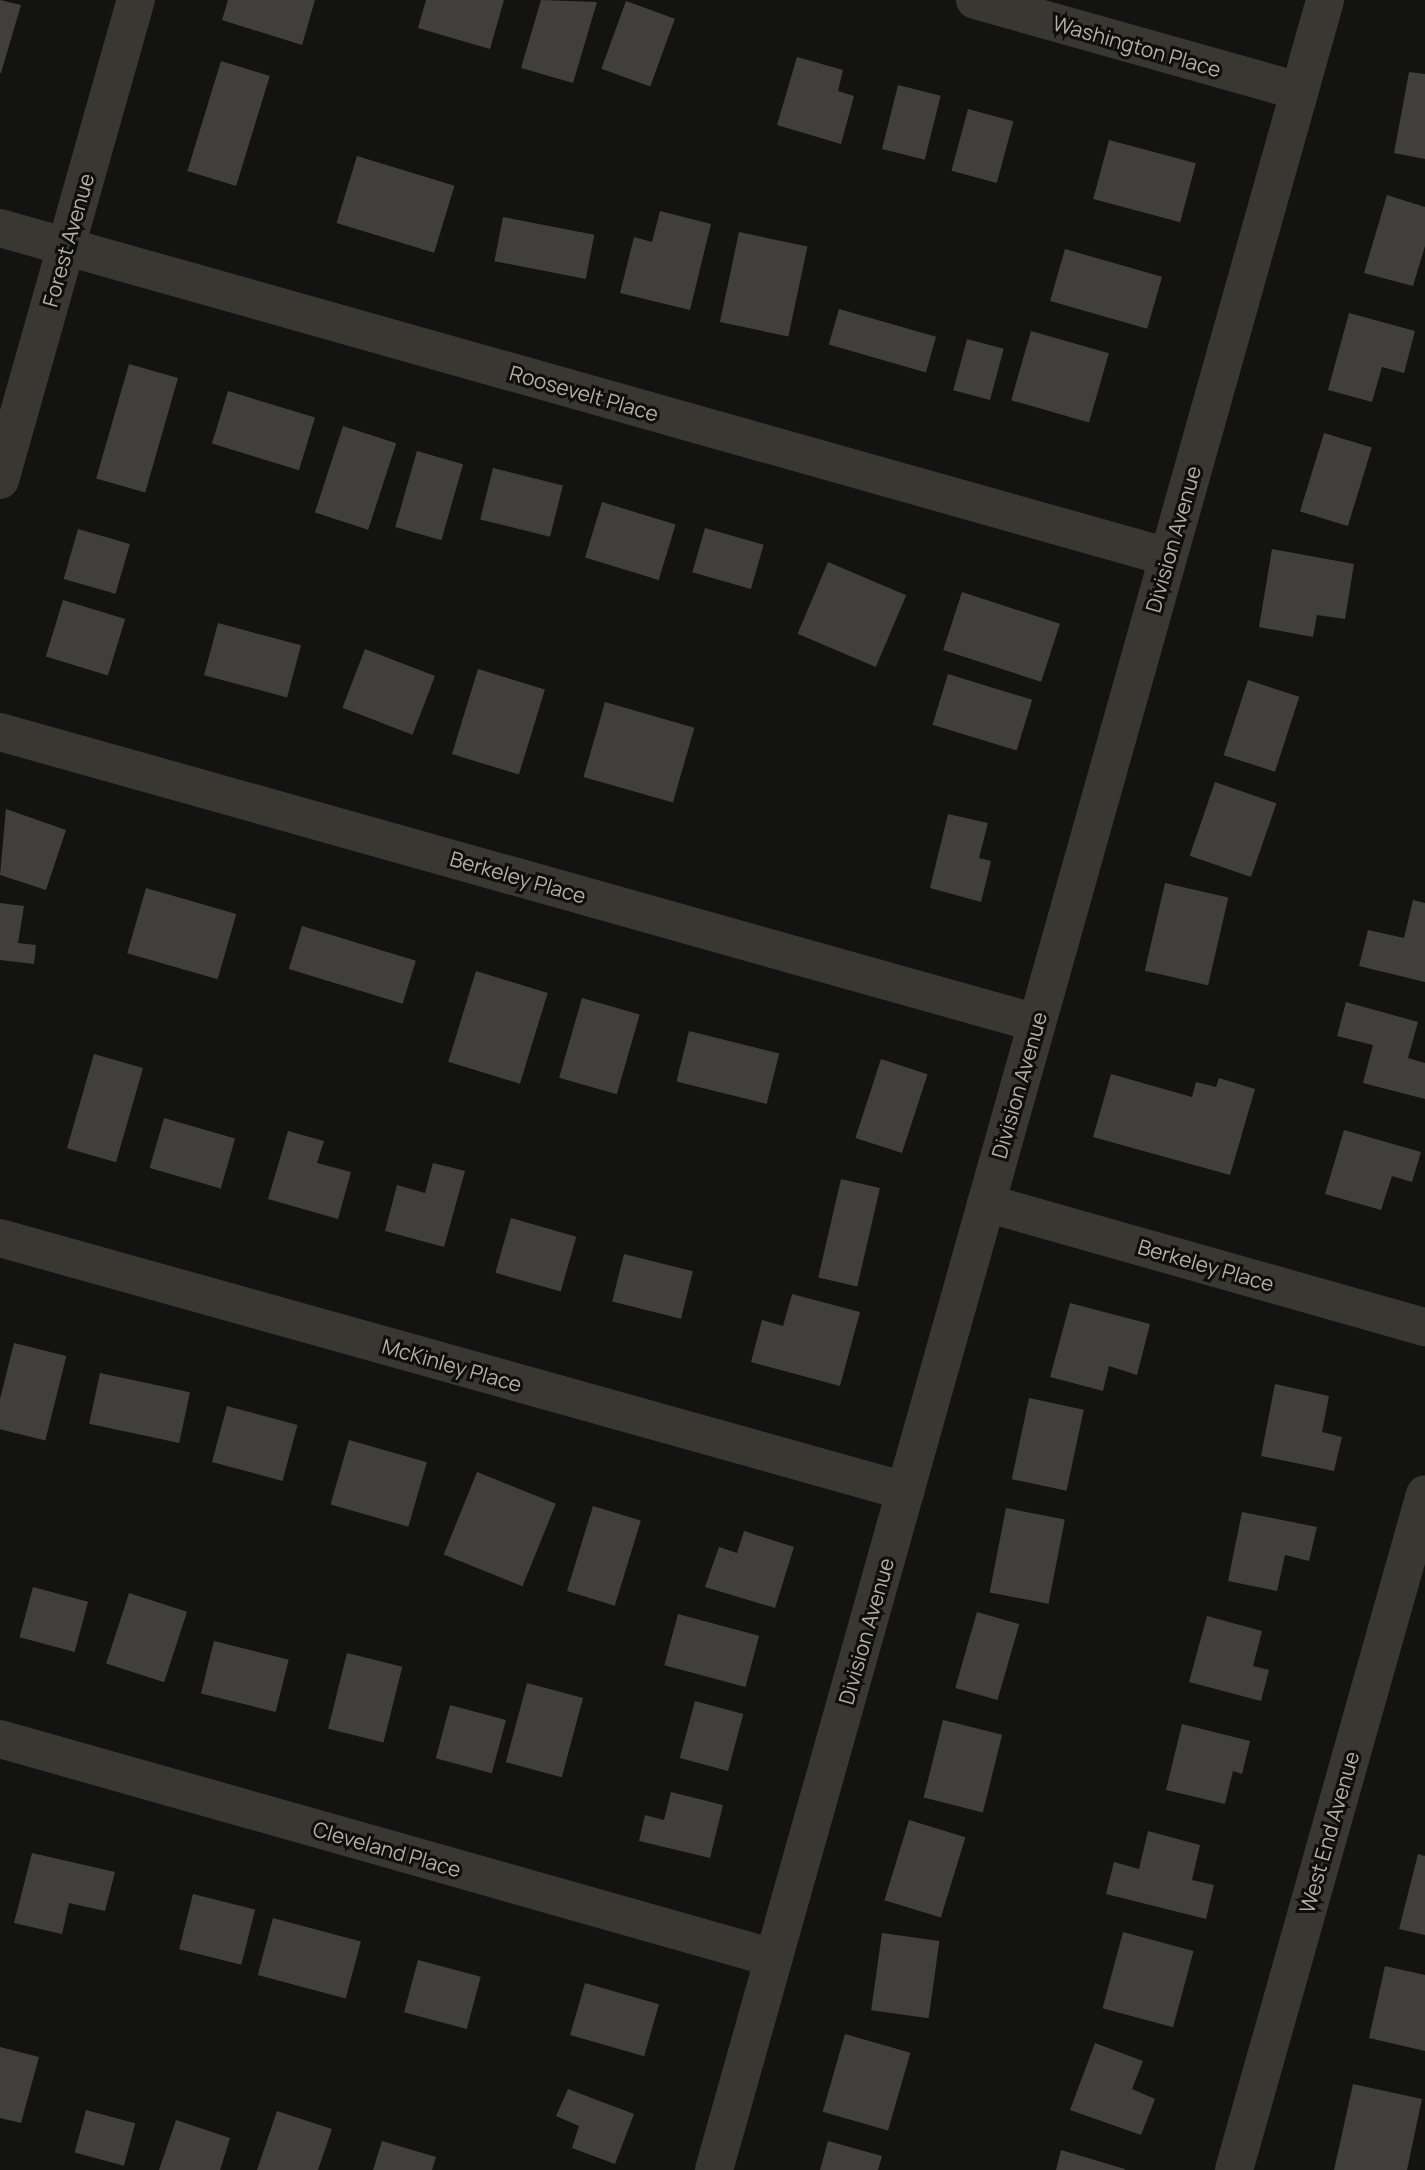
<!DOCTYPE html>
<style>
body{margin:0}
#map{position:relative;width:1425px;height:2170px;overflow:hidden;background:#131311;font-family:Manrope,sans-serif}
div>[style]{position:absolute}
.building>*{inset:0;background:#403f3b;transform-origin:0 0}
.minor>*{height:38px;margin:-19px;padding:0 19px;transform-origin:19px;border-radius:19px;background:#383732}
span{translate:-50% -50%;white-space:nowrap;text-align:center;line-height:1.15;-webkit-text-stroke:6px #0e0e0c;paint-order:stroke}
.street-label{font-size:21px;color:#b4aea2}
</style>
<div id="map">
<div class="building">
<i style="clip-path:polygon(0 0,21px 5px,1px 73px,0 73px)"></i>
<i style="clip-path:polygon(228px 0,315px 0,302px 45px,222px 20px)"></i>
<i style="clip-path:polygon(426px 0,504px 0,490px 49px,418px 28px)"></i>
<i style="clip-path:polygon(541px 0,597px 2px,573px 83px,521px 68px)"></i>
<i style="left:626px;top:1px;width:52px;height:72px;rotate:20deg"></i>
<i style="clip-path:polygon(797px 57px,843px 70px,838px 91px,854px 96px,841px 144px,777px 125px)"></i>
<i style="left:221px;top:61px;width:51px;height:115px;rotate:17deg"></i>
<i style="clip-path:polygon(1409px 72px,1425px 74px,1425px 159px,1394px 153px)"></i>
<i style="left:898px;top:85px;width:44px;height:66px;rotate:14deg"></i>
<i style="left:968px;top:109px;width:47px;height:64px;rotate:15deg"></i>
<i style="left:1109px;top:140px;width:90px;height:61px;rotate:15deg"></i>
<i style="left:357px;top:156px;width:102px;height:70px;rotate:17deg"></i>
<i style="clip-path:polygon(1387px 195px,1425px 207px,1425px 246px,1413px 286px,1364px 273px)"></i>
<i style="clip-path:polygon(660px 211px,711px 224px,690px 310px,620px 293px,634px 237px,652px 242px)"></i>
<i style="left:503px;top:217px;width:93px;height:45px;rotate:11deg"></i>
<i style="left:739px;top:232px;width:70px;height:92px;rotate:12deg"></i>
<i style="left:1065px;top:249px;width:101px;height:54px;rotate:16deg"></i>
<i style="left:839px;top:309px;width:101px;height:37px;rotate:16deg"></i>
<i style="clip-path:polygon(1349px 313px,1415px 331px,1404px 373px,1382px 367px,1372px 402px,1328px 390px)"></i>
<i style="left:1031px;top:331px;width:81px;height:72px;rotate:16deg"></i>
<i style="left:967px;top:339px;width:38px;height:53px;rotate:15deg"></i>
<i style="left:129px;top:364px;width:51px;height:119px;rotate:16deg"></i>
<i style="left:228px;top:391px;width:91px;height:55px;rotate:17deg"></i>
<i style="left:343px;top:426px;width:56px;height:91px;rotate:18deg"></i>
<i style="left:1324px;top:433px;width:50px;height:82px;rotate:17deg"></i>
<i style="left:417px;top:451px;width:48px;height:79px;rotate:16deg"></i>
<i style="left:493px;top:468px;width:72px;height:53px;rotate:14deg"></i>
<i style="left:602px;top:502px;width:77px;height:58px;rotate:17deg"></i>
<i style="left:705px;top:528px;width:61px;height:46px;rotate:16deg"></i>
<i style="left:78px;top:529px;width:54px;height:52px;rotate:16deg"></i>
<i style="clip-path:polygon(1272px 549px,1354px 564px,1345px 619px,1317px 615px,1313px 637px,1259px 627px)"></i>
<i style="left:828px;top:562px;width:85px;height:78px;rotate:23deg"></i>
<i style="left:962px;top:592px;width:103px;height:61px;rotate:18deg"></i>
<i style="left:63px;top:600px;width:65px;height:59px;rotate:17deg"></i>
<i style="left:218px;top:623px;width:86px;height:54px;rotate:15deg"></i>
<i style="left:365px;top:649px;width:75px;height:63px;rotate:21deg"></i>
<i style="left:478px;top:669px;width:70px;height:89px;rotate:17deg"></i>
<i style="left:948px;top:674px;width:88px;height:53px;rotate:17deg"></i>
<i style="left:1248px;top:680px;width:54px;height:79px;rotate:18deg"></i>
<i style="left:605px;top:702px;width:93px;height:78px;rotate:16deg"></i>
<i style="left:1215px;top:782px;width:65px;height:78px;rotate:19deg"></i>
<i style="clip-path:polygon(6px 809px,66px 830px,46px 890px,0 875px)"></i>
<i style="clip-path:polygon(948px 814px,988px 823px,979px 858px,991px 861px,981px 902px,930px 888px)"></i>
<i style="left:1165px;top:883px;width:65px;height:90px;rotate:13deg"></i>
<i style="left:146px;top:888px;width:94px;height:68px;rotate:16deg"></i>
<i style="clip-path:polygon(1413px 900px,1425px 903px,1425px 982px,1359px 966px,1368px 930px,1404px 938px)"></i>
<i style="clip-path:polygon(0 903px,24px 906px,18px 943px,36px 945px,34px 964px,0 960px)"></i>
<i style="left:302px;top:926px;width:119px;height:45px;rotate:17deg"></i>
<i style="left:476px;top:971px;width:75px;height:95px;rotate:17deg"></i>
<i style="left:582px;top:998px;width:60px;height:83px;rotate:16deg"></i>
<i style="clip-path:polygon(1346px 1002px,1418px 1022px,1408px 1058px,1425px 1063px,1425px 1099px,1363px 1083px,1373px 1045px,1337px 1036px)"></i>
<i style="left:689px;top:1031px;width:93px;height:52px;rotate:14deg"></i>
<i style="left:94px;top:1054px;width:51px;height:98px;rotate:16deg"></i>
<i style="left:881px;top:1059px;width:49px;height:83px;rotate:18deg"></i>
<i style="clip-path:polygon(1111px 1074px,1192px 1097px,1196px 1082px,1216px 1087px,1219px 1078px,1255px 1089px,1230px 1175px,1093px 1137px)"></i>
<i style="left:164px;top:1118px;width:74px;height:52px;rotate:16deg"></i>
<i style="clip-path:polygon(1344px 1130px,1421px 1152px,1412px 1182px,1392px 1176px,1381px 1210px,1325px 1194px)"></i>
<i style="clip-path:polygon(288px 1131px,324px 1141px,317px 1163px,351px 1172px,338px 1219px,268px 1199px)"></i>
<i style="clip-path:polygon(433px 1163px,465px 1171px,444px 1247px,385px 1231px,397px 1185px,425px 1193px)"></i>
<i style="left:841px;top:1179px;width:40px;height:101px;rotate:13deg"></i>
<i style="left:511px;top:1218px;width:68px;height:57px;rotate:16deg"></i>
<i style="left:624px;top:1254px;width:71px;height:49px;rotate:14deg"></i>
<i style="clip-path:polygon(792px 1294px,860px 1312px,840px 1386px,751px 1362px,762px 1320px,783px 1326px)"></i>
<i style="clip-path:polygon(1070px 1303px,1150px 1324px,1137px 1375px,1109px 1366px,1103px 1391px,1050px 1377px)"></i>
<i style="left:14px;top:1343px;width:54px;height:87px;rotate:14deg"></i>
<i style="left:100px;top:1373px;width:92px;height:52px;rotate:12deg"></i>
<i style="clip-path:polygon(1275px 1384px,1329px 1396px,1322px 1432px,1342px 1437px,1334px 1471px,1261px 1456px)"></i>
<i style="left:1029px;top:1398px;width:56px;height:83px;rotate:12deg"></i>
<i style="left:227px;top:1406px;width:73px;height:58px;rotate:15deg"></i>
<i style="left:349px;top:1440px;width:81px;height:67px;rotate:16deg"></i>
<i style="left:477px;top:1472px;width:85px;height:89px;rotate:22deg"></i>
<i style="left:593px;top:1506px;width:50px;height:89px;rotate:17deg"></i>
<i style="left:1006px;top:1508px;width:60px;height:86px;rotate:11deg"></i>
<i style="clip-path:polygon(1242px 1512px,1317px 1527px,1309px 1561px,1285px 1555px,1277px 1591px,1228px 1581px)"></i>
<i style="clip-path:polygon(744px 1531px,794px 1547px,775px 1608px,705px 1587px,719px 1547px,737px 1553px)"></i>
<i style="left:33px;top:1587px;width:57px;height:52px;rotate:15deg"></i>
<i style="left:129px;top:1593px;width:61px;height:74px;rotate:18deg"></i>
<i style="left:977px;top:1612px;width:44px;height:79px;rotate:16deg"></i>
<i style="left:678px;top:1614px;width:84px;height:53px;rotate:15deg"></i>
<i style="clip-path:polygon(1207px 1616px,1262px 1631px,1253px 1666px,1269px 1670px,1261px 1701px,1189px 1682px)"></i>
<i style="left:214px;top:1641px;width:77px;height:54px;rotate:14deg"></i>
<i style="left:347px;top:1653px;width:57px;height:78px;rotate:14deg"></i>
<i style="left:527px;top:1683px;width:58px;height:82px;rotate:15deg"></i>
<i style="left:695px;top:1701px;width:50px;height:59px;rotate:15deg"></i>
<i style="left:450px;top:1705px;width:58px;height:55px;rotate:15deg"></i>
<i style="left:943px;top:1720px;width:61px;height:80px;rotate:14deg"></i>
<i style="clip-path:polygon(1182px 1724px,1250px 1741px,1242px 1774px,1233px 1771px,1225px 1804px,1166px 1790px)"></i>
<i style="clip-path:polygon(671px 1792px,723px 1805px,710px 1858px,639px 1841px,645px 1815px,664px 1820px)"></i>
<i style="left:909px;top:1820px;width:59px;height:84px;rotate:17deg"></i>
<i style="clip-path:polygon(1148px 1831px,1200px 1845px,1192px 1880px,1214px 1885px,1206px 1919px,1106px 1894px,1114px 1862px,1139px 1869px)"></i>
<i style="clip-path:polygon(32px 1853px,115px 1872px,105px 1911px,69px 1903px,62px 1934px,14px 1923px)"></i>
<i style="clip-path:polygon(1418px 1854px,1425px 1856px,1425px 1935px,1399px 1929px)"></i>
<i style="left:193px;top:1894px;width:64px;height:57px;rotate:14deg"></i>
<i style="left:273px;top:1918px;width:91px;height:59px;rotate:15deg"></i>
<i style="left:1123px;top:1932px;width:73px;height:79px;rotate:15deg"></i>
<i style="left:882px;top:1933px;width:58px;height:78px;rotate:8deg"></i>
<i style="left:418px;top:1960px;width:65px;height:54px;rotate:15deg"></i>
<i style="clip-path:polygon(1385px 1966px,1425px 1975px,1425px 2051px,1369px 2038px)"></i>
<i style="left:585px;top:1983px;width:77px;height:54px;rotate:16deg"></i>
<i style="left:845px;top:2034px;width:68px;height:81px;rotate:16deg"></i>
<i style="clip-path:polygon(1095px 2043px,1143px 2061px,1132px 2089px,1155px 2099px,1141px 2135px,1070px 2110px)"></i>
<i style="clip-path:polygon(0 2047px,39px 2057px,21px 2123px,0 2118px)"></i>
<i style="clip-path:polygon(1353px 2084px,1422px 2099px,1407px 2170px,1334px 2170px)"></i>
<i style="clip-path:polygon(568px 2089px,634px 2114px,615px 2164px,572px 2148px,579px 2126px,556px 2116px)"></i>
<i style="left:86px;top:2110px;width:51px;height:44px;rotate:15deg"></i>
<i style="clip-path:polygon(277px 2111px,332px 2129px,318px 2170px,257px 2170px)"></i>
<i style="clip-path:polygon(176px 2120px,230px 2138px,220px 2170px,159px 2170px)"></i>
<i style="clip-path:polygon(382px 2141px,436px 2157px,432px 2170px,373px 2170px)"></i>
<i style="clip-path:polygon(828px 2141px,882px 2156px,878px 2170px,820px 2170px)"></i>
<i style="clip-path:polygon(1061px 2150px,1125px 2169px,1125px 2170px,1056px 2170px)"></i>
</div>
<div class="minor">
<i style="left:975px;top:0;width:337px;rotate:15.7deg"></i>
<i style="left:0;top:228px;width:1213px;rotate:15.73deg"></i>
<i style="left:0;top:480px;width:499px;rotate:-74.2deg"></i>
<i style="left:0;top:732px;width:1077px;rotate:15.68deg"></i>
<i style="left:986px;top:1203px;width:456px;rotate:15.8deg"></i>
<i style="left:0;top:1238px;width:940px;rotate:15.62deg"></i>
<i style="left:0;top:1739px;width:804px;rotate:15.8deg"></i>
<i style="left:714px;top:2170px;width:2254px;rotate:-74.27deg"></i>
<i style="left:1234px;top:2170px;width:702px;rotate:-74.22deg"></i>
</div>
<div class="street-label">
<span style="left:1137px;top:46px;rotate:16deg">Washington Place</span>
<span style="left:68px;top:240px;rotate:-74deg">Forest Avenue</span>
<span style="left:584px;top:393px;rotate:16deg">Roosevelt Place</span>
<span style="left:1173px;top:539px;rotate:-74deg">Division Avenue</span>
<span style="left:518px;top:877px;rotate:16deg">Berkeley Place</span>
<span style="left:1019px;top:1085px;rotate:-74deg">Division Avenue</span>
<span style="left:1206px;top:1265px;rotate:16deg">Berkeley Place</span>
<span style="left:452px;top:1365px;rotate:16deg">McKinley Place</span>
<span style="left:866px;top:1631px;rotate:-74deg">Division Avenue</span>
<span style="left:1329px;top:1832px;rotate:-74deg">West End Avenue</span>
<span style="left:387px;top:1849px;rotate:16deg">Cleveland Place</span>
</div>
</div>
